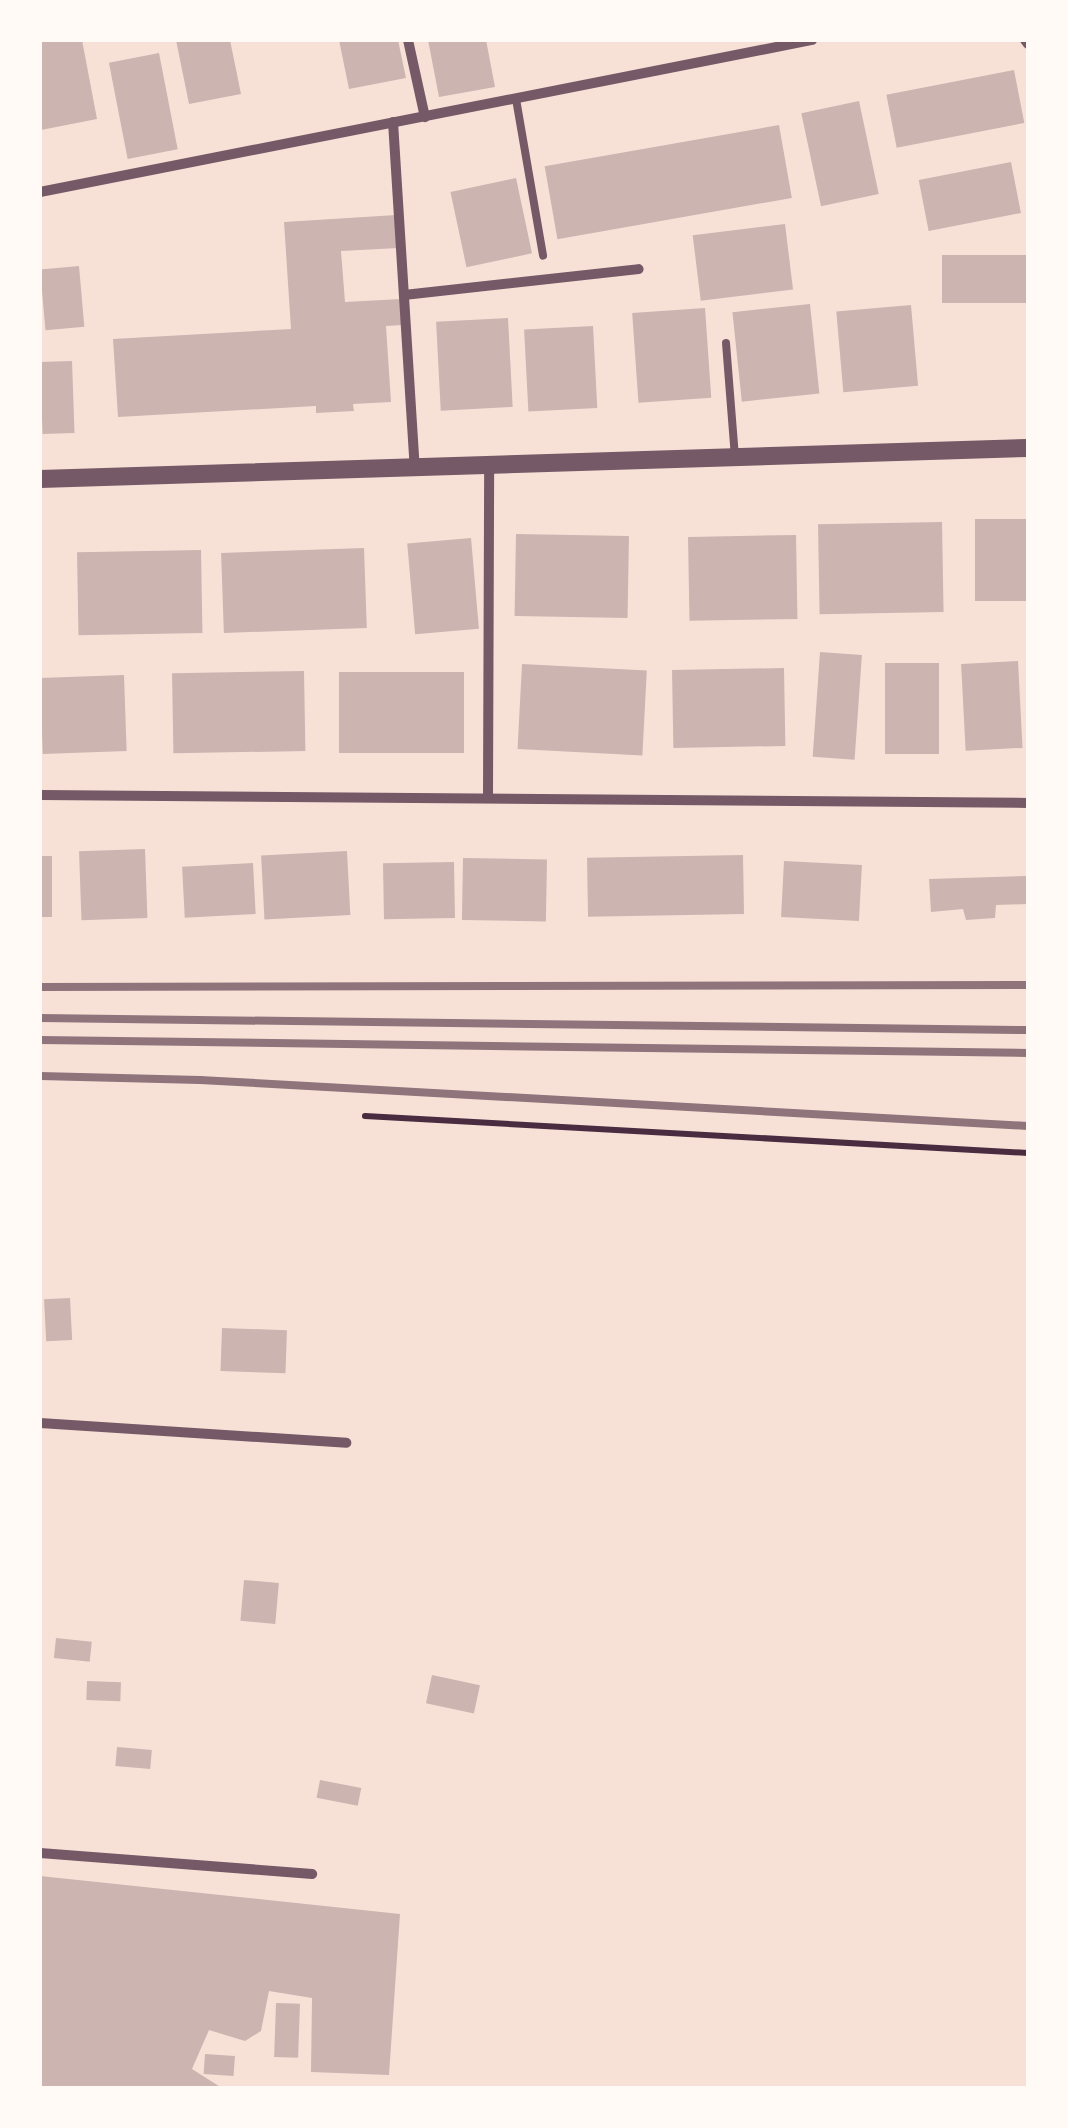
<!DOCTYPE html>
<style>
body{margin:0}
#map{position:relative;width:1068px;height:2128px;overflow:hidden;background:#f7e1d7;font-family:Karla,sans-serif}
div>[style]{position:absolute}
.building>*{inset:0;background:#ccb4b1;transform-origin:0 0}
.path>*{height:6px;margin:-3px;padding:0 3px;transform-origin:3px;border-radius:3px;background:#4a2c40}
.service>*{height:8px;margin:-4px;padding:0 4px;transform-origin:4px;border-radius:4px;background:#755966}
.minor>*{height:10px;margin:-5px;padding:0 5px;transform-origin:5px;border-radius:5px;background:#755966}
.tertiary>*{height:18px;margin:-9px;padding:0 9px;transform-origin:9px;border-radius:9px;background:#755966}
.rail>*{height:8px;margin:-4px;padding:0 4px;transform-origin:4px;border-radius:4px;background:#8f747c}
span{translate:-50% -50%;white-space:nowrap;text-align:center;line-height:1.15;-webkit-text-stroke:9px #fffaf5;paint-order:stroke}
.frame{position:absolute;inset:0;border:42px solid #fffaf5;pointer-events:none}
</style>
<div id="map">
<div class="building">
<i style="clip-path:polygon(40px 40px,82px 40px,97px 119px,41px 130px)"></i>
<i style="clip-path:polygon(176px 40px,230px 40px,241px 94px,189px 104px)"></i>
<i style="clip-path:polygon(339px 40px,398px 40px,406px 78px,349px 89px)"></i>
<i style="clip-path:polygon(428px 40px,486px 40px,495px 87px,439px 97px)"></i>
<i style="left:159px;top:53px;width:98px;height:51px;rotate:79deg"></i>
<i style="left:1014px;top:70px;width:54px;height:130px;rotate:79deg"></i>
<i style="left:859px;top:101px;width:95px;height:59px;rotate:78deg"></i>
<i style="left:779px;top:125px;width:74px;height:238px;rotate:80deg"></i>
<i style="left:1011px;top:162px;width:52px;height:94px;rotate:79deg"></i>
<i style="left:516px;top:178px;width:77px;height:67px;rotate:78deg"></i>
<i style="clip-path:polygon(396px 215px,398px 248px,341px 251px,345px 302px,401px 299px,403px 325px,386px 326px,391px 402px,353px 404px,354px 411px,316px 413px,316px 406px,118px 417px,113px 339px,291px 329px,284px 222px)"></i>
<i style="left:785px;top:224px;width:66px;height:93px;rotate:83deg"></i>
<i style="left:1028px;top:255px;width:48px;height:86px;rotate:90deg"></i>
<i style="left:79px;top:266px;width:61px;height:39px;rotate:85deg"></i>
<i style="left:810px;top:304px;width:90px;height:78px;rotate:84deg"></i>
<i style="left:911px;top:305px;width:81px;height:75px;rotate:85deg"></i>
<i style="left:705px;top:308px;width:90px;height:73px;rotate:86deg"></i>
<i style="left:508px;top:318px;width:89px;height:72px;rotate:87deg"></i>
<i style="left:593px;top:326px;width:82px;height:69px;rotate:87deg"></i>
<i style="left:72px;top:361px;width:72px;height:32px;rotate:88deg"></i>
<i style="left:975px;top:519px;width:53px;height:82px"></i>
<i style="left:942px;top:522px;width:90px;height:124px;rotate:89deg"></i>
<i style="left:516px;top:534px;width:113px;height:82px;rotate:1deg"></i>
<i style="left:796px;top:535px;width:84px;height:108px;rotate:89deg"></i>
<i style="left:471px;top:538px;width:91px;height:64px;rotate:85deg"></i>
<i style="left:364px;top:548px;width:80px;height:143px;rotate:88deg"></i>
<i style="left:201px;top:550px;width:83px;height:124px;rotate:89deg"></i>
<i style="left:820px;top:652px;width:42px;height:105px;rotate:4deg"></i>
<i style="left:1018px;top:661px;width:87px;height:57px;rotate:87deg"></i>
<i style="left:885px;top:663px;width:54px;height:91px"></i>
<i style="left:522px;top:664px;width:125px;height:85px;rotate:3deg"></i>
<i style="left:784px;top:668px;width:78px;height:112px;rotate:89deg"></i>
<i style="left:304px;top:671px;width:80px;height:132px;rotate:89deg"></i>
<i style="left:339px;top:672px;width:125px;height:81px"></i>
<i style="left:124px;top:675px;width:76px;height:84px;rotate:88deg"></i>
<i style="left:145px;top:849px;width:69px;height:66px;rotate:88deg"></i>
<i style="left:347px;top:851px;width:64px;height:86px;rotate:87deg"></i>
<i style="left:743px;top:855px;width:59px;height:156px;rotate:89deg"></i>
<i style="left:40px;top:856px;width:12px;height:61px"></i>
<i style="left:463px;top:858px;width:84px;height:62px;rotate:1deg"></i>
<i style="left:784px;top:861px;width:78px;height:56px;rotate:3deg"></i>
<i style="left:454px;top:862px;width:56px;height:71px;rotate:89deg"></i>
<i style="left:253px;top:863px;width:51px;height:71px;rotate:87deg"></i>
<i style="clip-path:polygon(1028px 876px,1028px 904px,996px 905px,995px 918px,966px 920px,963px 909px,931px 912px,929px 879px)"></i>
<i style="left:70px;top:1298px;width:42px;height:26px;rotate:87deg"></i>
<i style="left:222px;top:1328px;width:65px;height:43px;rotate:2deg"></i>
<i style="left:244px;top:1580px;width:35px;height:41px;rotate:5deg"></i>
<i style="left:56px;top:1638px;width:36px;height:20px;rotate:6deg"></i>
<i style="left:432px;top:1675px;width:49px;height:29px;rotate:12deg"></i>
<i style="left:87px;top:1681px;width:34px;height:19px;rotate:2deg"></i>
<i style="left:117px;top:1747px;width:35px;height:19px;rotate:5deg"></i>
<i style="left:320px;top:1780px;width:42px;height:18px;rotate:11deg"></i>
<i style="clip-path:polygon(40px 1876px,400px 1914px,389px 2075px,311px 2072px,312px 1998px,269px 1991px,261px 2031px,245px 2041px,209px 2030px,192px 2069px,222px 2088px,40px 2088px)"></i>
<i style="left:276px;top:2003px;width:24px;height:54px;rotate:2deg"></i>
<i style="left:205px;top:2054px;width:30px;height:20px;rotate:4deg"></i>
</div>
<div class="path">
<i style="left:365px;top:1116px;width:664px;rotate:3.19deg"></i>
</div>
<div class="service">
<i style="left:516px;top:99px;width:159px;rotate:80.2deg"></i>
<i style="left:726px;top:343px;width:114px;rotate:85.5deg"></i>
</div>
<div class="minor">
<i style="left:408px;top:40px;width:79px;rotate:77.6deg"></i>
<i style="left:1025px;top:40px;width:5px;rotate:53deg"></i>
<i style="left:393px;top:122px;width:346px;rotate:86.4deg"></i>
<i style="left:40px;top:192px;width:787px;rotate:-11.14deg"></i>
<i style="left:404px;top:295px;width:236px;rotate:-6.3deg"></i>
<i style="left:40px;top:795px;width:988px;rotate:0.46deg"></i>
<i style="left:488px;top:798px;width:333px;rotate:-89.8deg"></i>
<i style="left:40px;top:1423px;width:307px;rotate:3.7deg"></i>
<i style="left:40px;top:1853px;width:273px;rotate:4.4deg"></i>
</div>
<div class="tertiary">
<i style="left:40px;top:479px;width:988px;rotate:-1.8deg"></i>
</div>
<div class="rail">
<i style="left:40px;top:987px;width:988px;rotate:-0.12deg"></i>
<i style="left:40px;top:1018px;width:988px;rotate:0.7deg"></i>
<i style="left:40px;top:1040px;width:988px;rotate:0.75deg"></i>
<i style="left:40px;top:1076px;width:160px;rotate:1.4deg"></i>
<i style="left:200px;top:1080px;width:829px;rotate:3.18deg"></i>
</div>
<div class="frame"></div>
</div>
